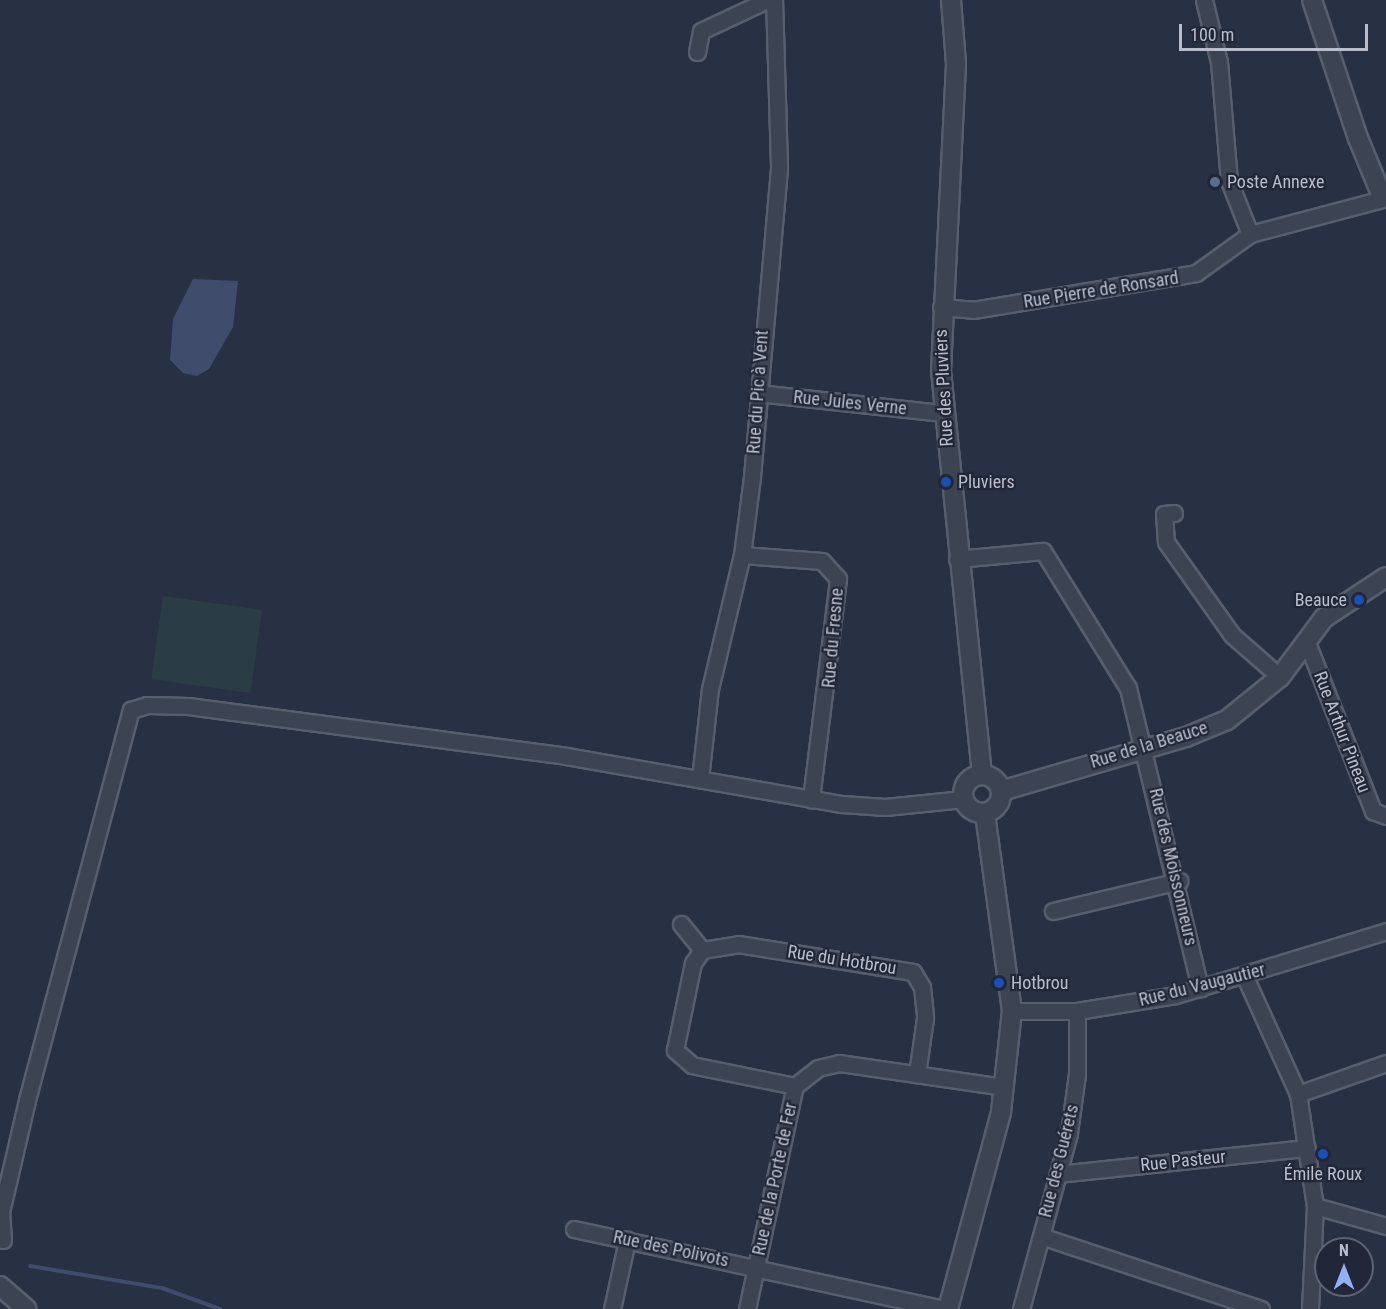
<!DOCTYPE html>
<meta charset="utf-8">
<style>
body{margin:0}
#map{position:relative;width:1386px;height:1309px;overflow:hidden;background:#283043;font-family:"Roboto Condensed",sans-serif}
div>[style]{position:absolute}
.green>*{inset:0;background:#2a3d44;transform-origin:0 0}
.water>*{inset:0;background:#3f4c6b}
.stream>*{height:4px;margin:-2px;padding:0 2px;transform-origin:2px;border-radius:2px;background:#3f4c6b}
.roads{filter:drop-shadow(2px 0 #585e6d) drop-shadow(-2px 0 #585e6d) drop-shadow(0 2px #585e6d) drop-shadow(0 -2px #585e6d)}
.minor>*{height:15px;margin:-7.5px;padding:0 7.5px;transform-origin:7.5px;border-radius:7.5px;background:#3c4352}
.tertiary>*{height:18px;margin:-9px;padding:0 9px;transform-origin:9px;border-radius:9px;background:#3c4352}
.tertiary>.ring{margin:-9px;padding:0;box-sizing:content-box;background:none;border:18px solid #3c4352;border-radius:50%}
.dots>*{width:16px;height:16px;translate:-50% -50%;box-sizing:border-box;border:3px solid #212738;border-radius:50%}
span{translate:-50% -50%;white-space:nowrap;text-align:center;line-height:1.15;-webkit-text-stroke:4.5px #212738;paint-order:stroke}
.poi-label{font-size:18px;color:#babecc}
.left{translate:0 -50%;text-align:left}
.right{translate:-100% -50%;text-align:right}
.street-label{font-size:18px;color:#babecc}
.north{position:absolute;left:1314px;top:1237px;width:60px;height:60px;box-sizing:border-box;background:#212738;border:2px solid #5e6373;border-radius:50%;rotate:0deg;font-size:16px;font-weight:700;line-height:24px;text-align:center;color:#babecc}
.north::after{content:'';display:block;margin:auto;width:21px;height:27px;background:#95aef6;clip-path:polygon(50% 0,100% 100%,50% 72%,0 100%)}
.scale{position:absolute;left:1179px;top:24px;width:189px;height:27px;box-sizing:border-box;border:3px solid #babecc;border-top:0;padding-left:8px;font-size:18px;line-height:21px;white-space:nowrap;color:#babecc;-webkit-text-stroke:4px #212738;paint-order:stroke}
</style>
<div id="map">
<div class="green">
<i style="left:163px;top:596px;width:100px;height:84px;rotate:8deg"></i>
</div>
<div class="water">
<i style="clip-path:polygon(193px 279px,238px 281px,233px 327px,209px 369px,197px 376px,183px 373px,170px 360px,173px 319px)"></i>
</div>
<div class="stream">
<i style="left:30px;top:1266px;width:134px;rotate:9.5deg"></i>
<i style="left:162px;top:1288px;width:62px;rotate:19.9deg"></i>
</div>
<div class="roads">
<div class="minor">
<i style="left:1204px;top:0;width:64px;rotate:76.4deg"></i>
<i style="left:1219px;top:62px;width:119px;rotate:85.2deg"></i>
<i style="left:1229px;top:181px;width:57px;rotate:68.4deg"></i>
<i style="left:697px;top:52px;width:21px;rotate:-79deg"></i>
<i style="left:701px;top:31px;width:73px;rotate:-25.2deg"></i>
<i style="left:941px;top:307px;width:32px;rotate:5deg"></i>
<i style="left:973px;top:310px;width:226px;rotate:-9.4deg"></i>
<i style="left:1196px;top:273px;width:67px;rotate:-35.8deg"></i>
<i style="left:1250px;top:234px;width:141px;rotate:-14.8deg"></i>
<i style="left:758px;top:393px;width:186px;rotate:6.2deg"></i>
<i style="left:1174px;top:513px;width:10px;rotate:174deg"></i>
<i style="left:1164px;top:514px;width:28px;rotate:86deg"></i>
<i style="left:1166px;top:542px;width:114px;rotate:54.6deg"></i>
<i style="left:1232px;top:635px;width:64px;rotate:41.2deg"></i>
<i style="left:742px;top:555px;width:80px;rotate:4.3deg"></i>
<i style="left:822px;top:561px;width:24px;rotate:48deg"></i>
<i style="left:838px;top:579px;width:222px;rotate:97deg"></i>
<i style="left:957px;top:559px;width:86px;rotate:-5.3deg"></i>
<i style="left:1043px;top:551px;width:161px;rotate:58.2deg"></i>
<i style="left:1128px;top:688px;width:309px;rotate:76.5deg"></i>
<i style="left:1306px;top:640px;width:184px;rotate:68.6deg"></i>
<i style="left:1373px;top:811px;width:14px;rotate:21deg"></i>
<i style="left:700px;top:779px;width:91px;rotate:-83.7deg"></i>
<i style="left:710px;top:689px;width:138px;rotate:-76.6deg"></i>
<i style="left:742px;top:555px;width:79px;rotate:-82.7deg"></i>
<i style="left:752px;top:477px;width:312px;rotate:-85deg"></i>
<i style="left:779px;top:166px;width:166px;rotate:-91.7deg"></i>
<i style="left:1053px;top:911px;width:130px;rotate:-13.4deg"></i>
<i style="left:681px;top:924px;width:33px;rotate:51deg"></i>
<i style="left:1245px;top:977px;width:128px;rotate:65.6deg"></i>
<i style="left:1298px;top:1094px;width:113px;rotate:81.4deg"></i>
<i style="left:1315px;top:1206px;width:103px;rotate:92.8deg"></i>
<i style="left:1012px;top:1011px;width:65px"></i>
<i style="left:1077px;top:1011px;width:100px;rotate:-9.2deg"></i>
<i style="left:1176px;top:995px;width:220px;rotate:-16.9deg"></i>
<i style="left:795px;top:1086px;width:105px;rotate:-168.5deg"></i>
<i style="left:692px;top:1065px;width:23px;rotate:-139deg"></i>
<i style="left:675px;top:1050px;width:89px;rotate:-78.3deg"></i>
<i style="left:693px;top:963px;width:16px;rotate:-55deg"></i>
<i style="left:702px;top:950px;width:36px;rotate:-9deg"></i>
<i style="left:738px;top:944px;width:177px;rotate:9.1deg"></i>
<i style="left:913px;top:972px;width:17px;rotate:59deg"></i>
<i style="left:922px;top:987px;width:31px;rotate:84deg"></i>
<i style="left:925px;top:1018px;width:57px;rotate:98.1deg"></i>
<i style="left:1298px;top:1094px;width:93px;rotate:-19.4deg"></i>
<i style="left:1058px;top:1174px;width:250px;rotate:-6deg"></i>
<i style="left:1315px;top:1206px;width:74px;rotate:15.7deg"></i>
<i style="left:574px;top:1229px;width:379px;rotate:12.2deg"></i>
<i style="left:1041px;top:1236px;width:232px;rotate:18.4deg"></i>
<i style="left:3px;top:1240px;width:28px;rotate:-94deg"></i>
<i style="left:1px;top:1212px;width:115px;rotate:-76.9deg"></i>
<i style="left:27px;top:1100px;width:404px;rotate:-75.1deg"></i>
<i style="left:131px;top:710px;width:17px;rotate:-17deg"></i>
<i style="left:147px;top:705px;width:41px;rotate:1.4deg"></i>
<i style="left:188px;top:706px;width:381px;rotate:7.5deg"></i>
<i style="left:566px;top:756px;width:280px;rotate:9.9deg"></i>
<i style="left:842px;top:804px;width:43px;rotate:4deg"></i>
<i style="left:885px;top:807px;width:79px;rotate:-5.8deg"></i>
<i style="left:612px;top:1309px;width:71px;rotate:-77.7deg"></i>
<i style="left:747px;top:1309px;width:228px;rotate:-77.9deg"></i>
<i style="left:795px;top:1086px;width:29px;rotate:-38deg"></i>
<i style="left:818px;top:1068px;width:22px;rotate:-13deg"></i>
<i style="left:839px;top:1063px;width:167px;rotate:8.3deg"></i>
<i style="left:1021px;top:1309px;width:182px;rotate:-74.7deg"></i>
<i style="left:1069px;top:1133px;width:60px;rotate:-82.3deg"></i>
<i style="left:1077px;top:1074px;width:63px;rotate:-90deg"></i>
</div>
<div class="tertiary">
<i style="left:951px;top:0;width:64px;rotate:85.5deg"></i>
<i style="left:956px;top:64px;width:307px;rotate:92.8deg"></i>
<i style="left:941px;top:371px;width:406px;rotate:84.2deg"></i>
<i style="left:1312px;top:0;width:145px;rotate:71.6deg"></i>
<i style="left:1358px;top:138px;width:55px;rotate:67.6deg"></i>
<i style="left:1379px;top:189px;width:8px;rotate:23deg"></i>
<i class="ring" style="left:963px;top:775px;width:20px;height:20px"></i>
<i style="left:1001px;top:791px;width:193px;rotate:-16.3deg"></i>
<i style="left:1186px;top:737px;width:44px;rotate:-22.5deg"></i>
<i style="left:1227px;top:720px;width:68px;rotate:-39.1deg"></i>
<i style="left:1280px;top:677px;width:74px;rotate:-53.3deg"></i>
<i style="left:1324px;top:618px;width:74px;rotate:-33.5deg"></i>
<i style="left:0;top:1286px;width:35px;rotate:41deg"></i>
<i style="left:948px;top:1309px;width:204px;rotate:-74.9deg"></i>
<i style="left:1001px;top:1112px;width:102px;rotate:-83.8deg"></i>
<i style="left:1012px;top:1011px;width:200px;rotate:-97.8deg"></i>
</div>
</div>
<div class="dots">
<i style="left:1215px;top:182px;background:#5c6f8a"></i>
<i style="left:946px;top:482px;background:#1a4fb4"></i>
<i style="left:1359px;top:600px;background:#1a4fb4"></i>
<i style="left:999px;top:983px;background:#1a4fb4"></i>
<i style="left:1323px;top:1154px;background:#1a4fb4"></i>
</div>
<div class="poi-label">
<span class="left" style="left:1227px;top:182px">Poste Annexe</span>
<span class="left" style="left:958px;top:482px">Pluviers</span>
<span class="right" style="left:1347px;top:600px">Beauce</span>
<span class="left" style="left:1011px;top:983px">Hotbrou</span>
<span style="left:1323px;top:1174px">Émile Roux</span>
</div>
<div class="street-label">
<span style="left:1101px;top:290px;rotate:-9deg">Rue Pierre de Ronsard</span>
<span style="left:944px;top:388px;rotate:-93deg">Rue des Pluviers</span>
<span style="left:758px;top:392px;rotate:-86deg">Rue du Pic à Vent</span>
<span style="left:850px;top:403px;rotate:6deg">Rue Jules Verne</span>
<span style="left:833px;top:638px;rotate:-85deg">Rue du Fresne</span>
<span style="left:1342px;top:732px;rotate:69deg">Rue Arthur Pineau</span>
<span style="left:1149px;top:745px;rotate:-17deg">Rue de la Beauce</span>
<span style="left:1173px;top:867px;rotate:77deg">Rue des Moissonneurs</span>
<span style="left:842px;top:960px;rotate:9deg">Rue du Hotbrou</span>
<span style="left:1202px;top:985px;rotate:-14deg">Rue du Vaugautier</span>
<span style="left:1059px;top:1161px;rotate:-76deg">Rue des Guérets</span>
<span style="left:1183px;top:1161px;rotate:-6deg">Rue Pasteur</span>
<span style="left:775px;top:1179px;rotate:-78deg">Rue de la Porte de Fer</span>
<span style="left:671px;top:1249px;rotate:12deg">Rue des Polivots</span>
</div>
<div class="north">N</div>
<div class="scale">100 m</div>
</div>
